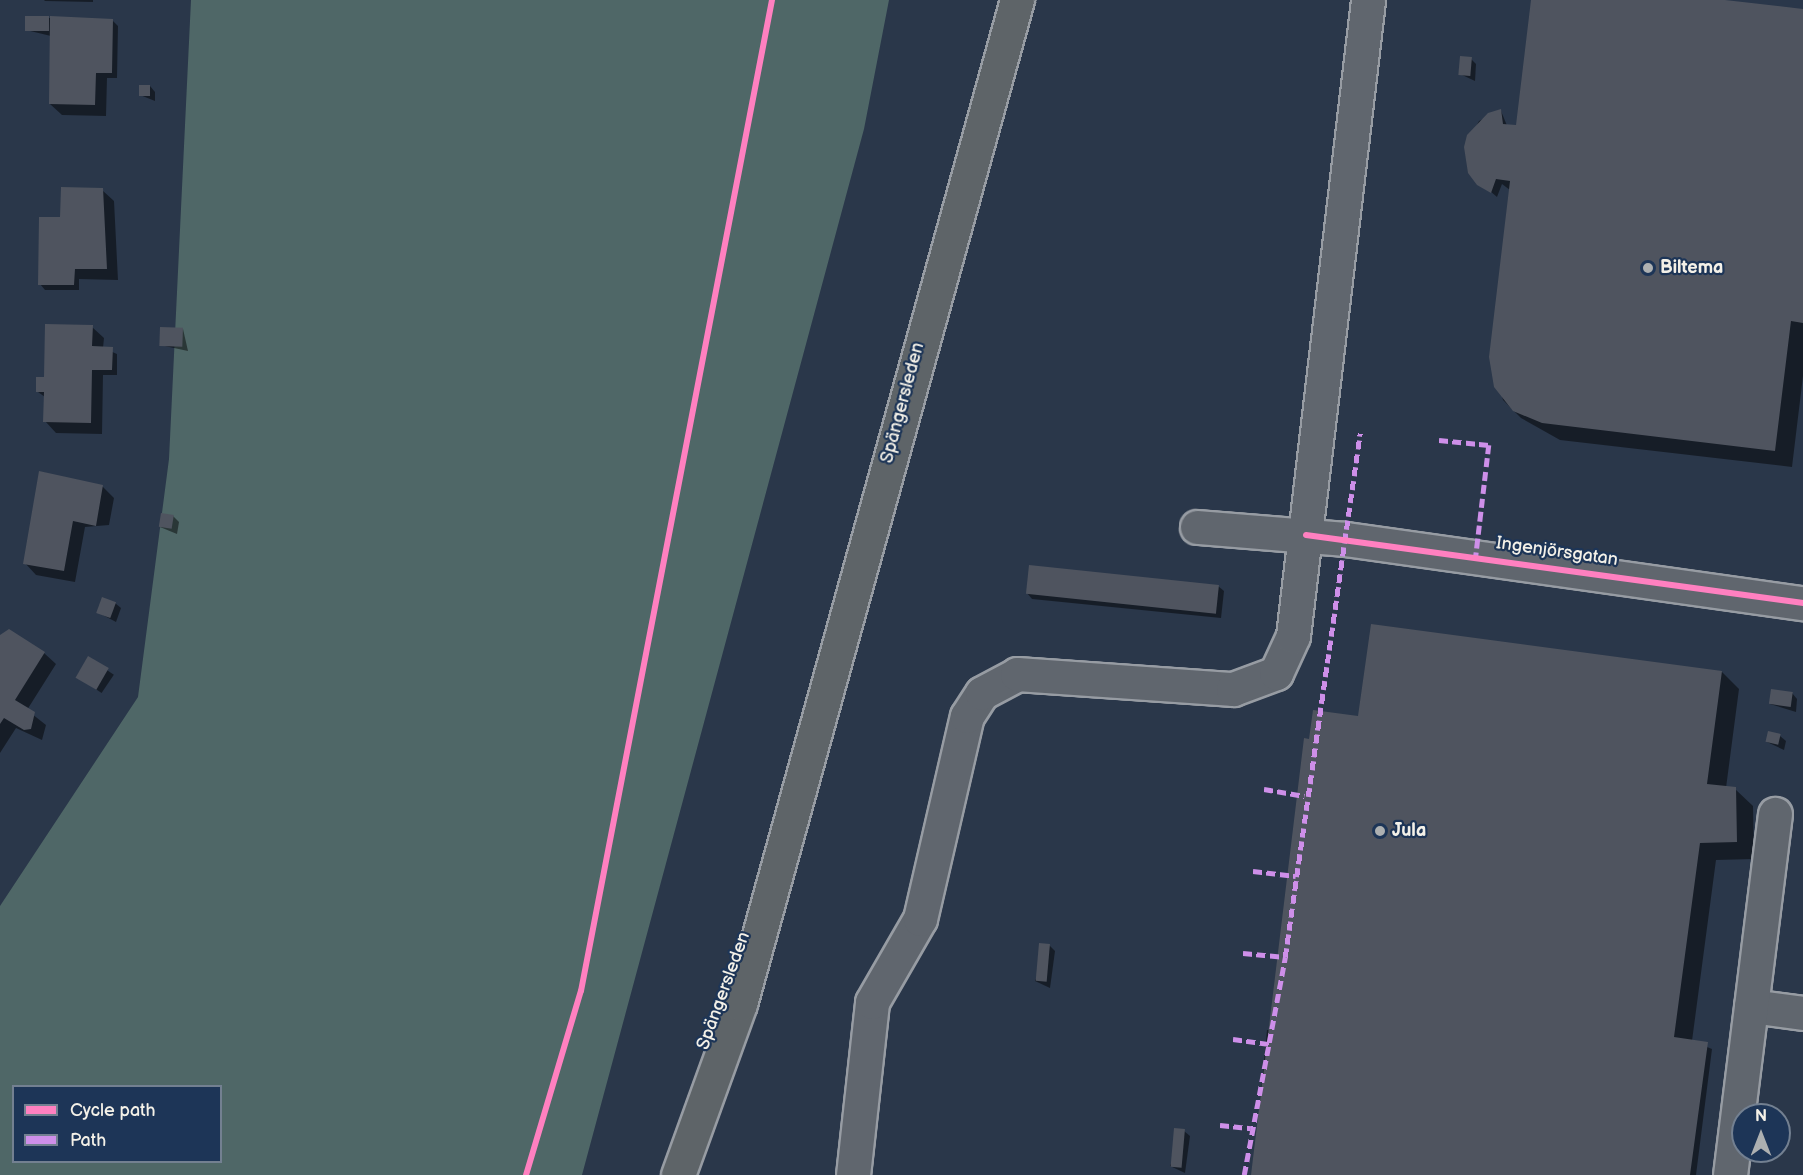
<!DOCTYPE html>
<meta charset="utf-8">
<style>
body{margin:0}
#map{position:relative;width:1803px;height:1175px;overflow:hidden;background:#2a374a;font-family:"Balsamiq Sans",sans-serif}
div>[style]{position:absolute}
.green>*{inset:0;background:#4f6767}
.shadow>*{inset:0;background:#0007;transform-origin:0 0}
.building>*{inset:0;background:#4f545f;transform-origin:0 0}
.roads{filter:drop-shadow(2px 0 #979ca3) drop-shadow(-2px 0 #979ca3) drop-shadow(0 2px #979ca3) drop-shadow(0 -2px #979ca3)}
.minor>*{height:33px;margin:-16.5px;padding:0 16.5px;transform-origin:16.5px;border-radius:16.5px;background:#60666e}
.major>*{height:33px;margin:-16.5px;padding:0 16.5px;transform-origin:16.5px;border-radius:16.5px;background:#5e6468}
.quiet>*{height:4.5px;margin-top:-2.25px;transform-origin:0;background:repeating-linear-gradient(90deg,#ce8fe9 0 9px,transparent 0 13.5px)}
.cycleway>*{height:6px;margin:-3px;padding:0 3px;transform-origin:3px;border-radius:3px;background:#ff80c0}
.dots>*{width:16px;height:16px;translate:-50% -50%;box-sizing:border-box;border:3px solid #1d3557;border-radius:50%}
span{translate:-50% -50%;white-space:nowrap;text-align:center;line-height:1.15;-webkit-text-stroke:4.5px #1d3557;paint-order:stroke}
.poi-label{font-size:18px;color:#f4f1e8;font-weight:700}
.left{translate:0 -50%;text-align:left}
.street-label{font-size:18px;color:#f4f1e8}
.legend{position:absolute;left:12px;top:1085px;width:210px;height:78px;box-sizing:border-box;background:#1d3557;border:2px solid #738091;margin:0;padding:8px 10px;list-style:none;font-size:18px;color:#f4f1e8}
.legend li{display:flex;align-items:center;gap:12px;height:30px}
.legend b{width:30px;border:2px solid #738091}
.north{position:absolute;left:1731px;top:1103px;width:60px;height:60px;box-sizing:border-box;background:#1d3557;border:2px solid #738091;border-radius:50%;rotate:0deg;font-size:16px;font-weight:700;line-height:24px;text-align:center;color:#f4f1e8}
.north::after{content:'';display:block;margin:auto;width:21px;height:27px;background:#adb0b1;clip-path:polygon(50% 0,100% 100%,50% 72%,0 100%)}
</style>
<div id="map">
<div class="green">
<i style="clip-path:polygon(evenodd,191px 0,889px 0,864px 129px,582px 1175px,0 1175px,0 906px,138px 697px,169px 459px,191px 0,14px 1086px,220px 1086px,220px 1162px,14px 1162px,14px 1086px)"></i>
</div>
<div class="shadow">
<i style="clip-path:polygon(44px 0,93px 0,93px 2px,45px 1px)"></i>
<i style="clip-path:polygon(1533px 0,1712px 0,1803px 11px,1803px 376px,1792px 467px,1560px 440px,1521px 418px,1503px 400px,1491px 356px,1510px 190px,1502px 184px,1497px 197px,1476px 179px,1465px 147px,1479px 121px,1501px 111px,1508px 128px,1518px 126px)"></i>
<i style="clip-path:polygon(48px 18px,112px 20px,118px 26px,117px 78px,107px 78px,106px 116px,62px 115px,50px 104px,51px 36px,26px 30px)"></i>
<i style="clip-path:polygon(1471px 59px,1476px 64px,1475px 81px,1460px 74px)"></i>
<i style="clip-path:polygon(150px 86px,155px 92px,155px 101px,140px 95px)"></i>
<i style="clip-path:polygon(102px 190px,114px 201px,118px 280px,79px 279px,79px 290px,45px 290px,40px 284px)"></i>
<i style="clip-path:polygon(92px 327px,104px 338px,103px 348px,117px 354px,117px 375px,103px 375px,102px 434px,56px 433px,45px 421px,45px 397px,38px 392px,43px 378px)"></i>
<i style="clip-path:polygon(183px 329px,188px 351px,160px 345px)"></i>
<i style="clip-path:polygon(41px 472px,103px 487px,114px 498px,109px 525px,85px 527px,75px 582px,36px 575px,25px 563px)"></i>
<i style="clip-path:polygon(173px 516px,179px 522px,177px 534px,160px 527px)"></i>
<i style="clip-path:polygon(1218px 586px,1224px 591px,1221px 618px,1032px 599px,1027px 593px)"></i>
<i style="clip-path:polygon(115px 603px,121px 608px,116px 622px,99px 613px)"></i>
<i style="clip-path:polygon(0 645px,44px 653px,56px 664px,27px 710px,46px 725px,42px 740px,16px 728px,0 753px)"></i>
<i style="left:89px;top:658px;width:30px;height:22px;rotate:34deg"></i>
<i style="clip-path:polygon(1722px 672px,1739px 689px,1726px 788px,1735px 789px,1753px 806px,1754px 859px,1716px 860px,1692px 1041px,1712px 1049px,1696px 1175px,1253px 1175px,1267px 1030px,1272px 1030px,1358px 717px)"></i>
<i style="clip-path:polygon(1792px 693px,1797px 699px,1796px 712px,1770px 704px)"></i>
<i style="clip-path:polygon(1780px 736px,1786px 741px,1784px 750px,1767px 742px)"></i>
<i style="clip-path:polygon(1049px 945px,1055px 951px,1050px 988px,1035px 981px)"></i>
<i style="clip-path:polygon(1184px 1131px,1190px 1136px,1185px 1173px,1170px 1166px)"></i>
</div>
<div class="building">
<i style="clip-path:polygon(1531px 0,1725px 0,1803px 9px,1803px 323px,1791px 321px,1775px 451px,1542px 423px,1513px 411px,1494px 387px,1489px 357px,1510px 181px,1496px 179px,1491px 193px,1477px 185px,1468px 173px,1464px 147px,1467px 135px,1488px 113px,1501px 109px,1503px 124px,1516px 125px)"></i>
<i style="left:25px;top:16px;width:24px;height:15px"></i>
<i style="clip-path:polygon(50px 16px,113px 19px,112px 73px,96px 73px,95px 105px,49px 104px)"></i>
<i style="left:1460px;top:56px;width:12px;height:19px;rotate:5deg"></i>
<i style="left:139px;top:85px;width:11px;height:11px"></i>
<i style="clip-path:polygon(61px 187px,103px 188px,107px 269px,75px 269px,74px 285px,38px 285px,39px 217px,60px 217px)"></i>
<i style="clip-path:polygon(45px 324px,93px 325px,92px 346px,113px 347px,112px 370px,92px 370px,91px 423px,43px 422px,44px 392px,36px 392px,36px 377px,44px 377px)"></i>
<i style="left:160px;top:327px;width:23px;height:19px;rotate:2deg"></i>
<i style="clip-path:polygon(39px 471px,103px 485px,96px 526px,73px 521px,64px 571px,23px 564px)"></i>
<i style="left:161px;top:513px;width:13px;height:14px;rotate:9deg"></i>
<i style="left:1029px;top:565px;width:191px;height:29px;rotate:6deg"></i>
<i style="left:102px;top:597px;width:15px;height:17px;rotate:20deg"></i>
<i style="clip-path:polygon(1371px 624px,1722px 671px,1707px 784px,1736px 787px,1737px 842px,1700px 843px,1674px 1037px,1708px 1042px,1690px 1175px,1251px 1175px,1304px 738px,1309px 739px,1313px 710px,1358px 716px)"></i>
<i style="clip-path:polygon(9px 629px,45px 652px,15px 700px,35px 712px,31px 729px,24px 730px,4px 718px,0 724px,0 635px)"></i>
<i style="left:88px;top:656px;width:24px;height:25px;rotate:30deg"></i>
<i style="left:1771px;top:689px;width:22px;height:15px;rotate:8deg"></i>
<i style="left:1768px;top:731px;width:13px;height:11px;rotate:13deg"></i>
<i style="left:1039px;top:943px;width:11px;height:38px;rotate:5deg"></i>
<i style="left:1174px;top:1128px;width:11px;height:39px;rotate:5deg"></i>
</div>
<div class="roads">
<div class="minor">
<i style="left:1197px;top:527px;width:148px;rotate:4.6deg"></i>
<i style="left:1345px;top:539px;width:462px;rotate:8deg"></i>
<i style="left:1751px;top:1006px;width:52px;rotate:7.7deg"></i>
<i style="left:853px;top:1175px;width:174px;rotate:-83.7deg"></i>
<i style="left:872px;top:1002px;width:96px;rotate:-60deg"></i>
<i style="left:920px;top:919px;width:208px;rotate:-77deg"></i>
<i style="left:967px;top:716px;width:27px;rotate:-57deg"></i>
<i style="left:982px;top:693px;width:40px;rotate:-28deg"></i>
<i style="left:1017px;top:674px;width:217px;rotate:4deg"></i>
<i style="left:1233px;top:689px;width:46px;rotate:-20.4deg"></i>
<i style="left:1276px;top:673px;width:41px;rotate:-65.3deg"></i>
<i style="left:1293px;top:636px;width:640px;rotate:-83.27deg"></i>
<i style="left:1730px;top:1175px;width:364px;rotate:-82.9deg"></i>
</div>
<div class="major">
<i style="left:678px;top:1175px;width:182px;rotate:-70.1deg"></i>
<i style="left:740px;top:1004px;width:1042px;rotate:-74.58deg"></i>
</div>
</div>
<div class="quiet">
<i style="left:1439px;top:440px;width:50px;rotate:5.7deg"></i>
<i style="left:1489px;top:445px;width:112px;rotate:96.7deg"></i>
<i style="left:1264px;top:789px;width:41px;rotate:9.9deg"></i>
<i style="left:1253px;top:871px;width:43px;rotate:6.6deg"></i>
<i style="left:1243px;top:953px;width:42px;rotate:5.4deg"></i>
<i style="left:1233px;top:1039px;width:37px;rotate:8deg"></i>
<i style="left:1220px;top:1125px;width:31px;rotate:6deg"></i>
<i style="left:1244px;top:1175px;width:222px;rotate:-79.3deg"></i>
<i style="left:1285px;top:957px;width:529px;rotate:-81.85deg"></i>
</div>
<div class="cycleway">
<i style="left:1306px;top:535px;width:502px;rotate:7.79deg"></i>
<i style="left:526px;top:1175px;width:192px;rotate:-73.4deg"></i>
<i style="left:581px;top:991px;width:1009px;rotate:-79.09deg"></i>
</div>
<div class="dots">
<i style="left:1648px;top:268px;background:#adb0b1"></i>
<i style="left:1380px;top:831px;background:#adb0b1"></i>
</div>
<div class="poi-label">
<span class="left" style="left:1660px;top:268px">Biltema</span>
<span class="left" style="left:1392px;top:831px">Jula</span>
</div>
<div class="street-label">
<span style="left:903px;top:403px;rotate:-75deg">Spängersleden</span>
<span style="left:1557px;top:552px;rotate:8deg">Ingenjörsgatan</span>
<span style="left:724px;top:991px;rotate:-70deg">Spängersleden</span>
</div>
<ul class="legend">
<li><b style="height:8px;background:#ff80c0"></b>Cycle path</li>
<li><b style="height:8px;background:#ce8fe9"></b>Path</li>
</ul>
<div class="north">N</div>
</div>
